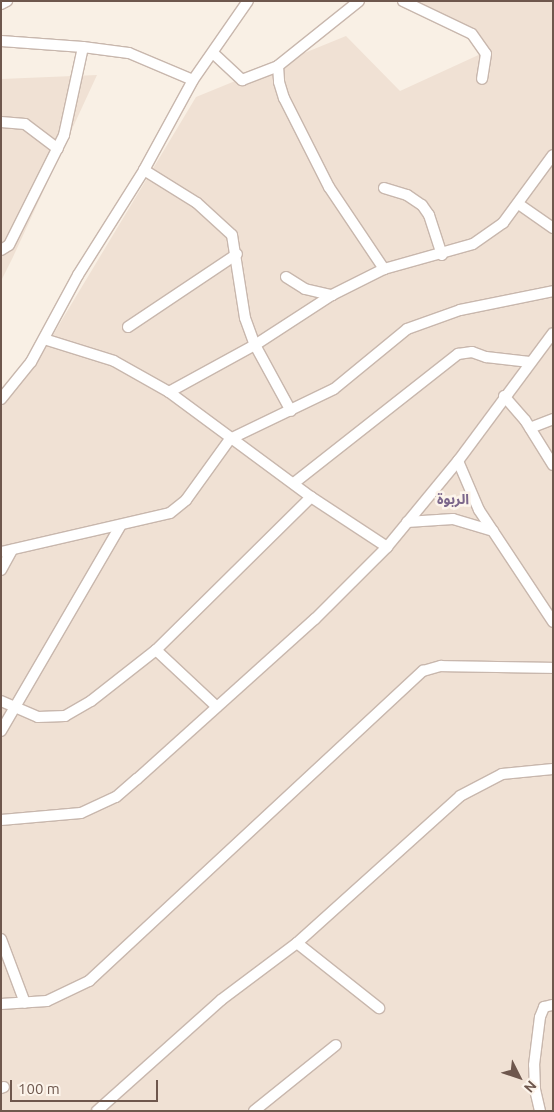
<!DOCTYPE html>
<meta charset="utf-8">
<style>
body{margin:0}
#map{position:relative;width:554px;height:1112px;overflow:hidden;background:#f9f0e5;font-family:Ubuntu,"Noto Sans Arabic",sans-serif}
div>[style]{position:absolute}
.residential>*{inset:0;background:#f0e1d4}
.roads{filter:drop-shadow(1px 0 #c8b7ad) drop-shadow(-1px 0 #c8b7ad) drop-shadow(0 1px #c8b7ad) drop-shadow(0 -1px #c8b7ad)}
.minor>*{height:10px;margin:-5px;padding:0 5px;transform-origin:5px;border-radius:5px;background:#fff}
span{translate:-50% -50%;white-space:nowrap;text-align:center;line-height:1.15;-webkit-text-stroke:5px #fcf4eb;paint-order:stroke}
.neighbourhood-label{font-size:14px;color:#7b668b;font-weight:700}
.frame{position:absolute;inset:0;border:2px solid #6e574d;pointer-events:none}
.north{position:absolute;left:494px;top:1052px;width:50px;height:50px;-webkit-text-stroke:4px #fcf4eb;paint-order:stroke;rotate:131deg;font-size:14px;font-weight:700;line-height:20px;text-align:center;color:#6e574d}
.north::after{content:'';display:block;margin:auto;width:18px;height:22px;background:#6e574d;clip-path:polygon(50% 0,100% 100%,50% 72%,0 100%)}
.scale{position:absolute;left:10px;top:1080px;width:148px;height:22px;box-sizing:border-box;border:2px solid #6e574d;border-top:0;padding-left:6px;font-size:15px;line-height:18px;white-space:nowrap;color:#6e574d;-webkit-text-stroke:4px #fcf4eb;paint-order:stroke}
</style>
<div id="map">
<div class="residential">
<i style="clip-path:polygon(416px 1px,553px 1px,553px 1111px,1px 1111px,1px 407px,45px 348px,196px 97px,346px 36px,400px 91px,485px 52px)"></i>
<i style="clip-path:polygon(97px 75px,13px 257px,1px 281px,1px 79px)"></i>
</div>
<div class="roads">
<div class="minor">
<i style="left:359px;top:1px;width:104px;rotate:141.3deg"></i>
<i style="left:278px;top:66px;width:16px;rotate:86deg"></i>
<i style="left:279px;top:82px;width:17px;rotate:73deg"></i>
<i style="left:284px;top:98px;width:100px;rotate:63.2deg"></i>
<i style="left:329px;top:187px;width:99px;rotate:56.1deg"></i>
<i style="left:403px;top:1px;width:76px;rotate:25.6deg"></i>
<i style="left:472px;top:34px;width:24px;rotate:55deg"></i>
<i style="left:486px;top:54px;width:25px;rotate:99deg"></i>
<i style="left:1px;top:4px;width:7px;rotate:-27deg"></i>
<i style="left:1px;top:41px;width:82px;rotate:4.2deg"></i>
<i style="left:213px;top:53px;width:40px;rotate:43deg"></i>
<i style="left:242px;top:80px;width:39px;rotate:-21deg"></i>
<i style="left:1px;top:122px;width:24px;rotate:5deg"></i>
<i style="left:25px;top:124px;width:41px;rotate:37.1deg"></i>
<i style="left:144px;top:170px;width:62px;rotate:31.9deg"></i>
<i style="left:197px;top:203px;width:47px;rotate:42.4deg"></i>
<i style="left:232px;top:235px;width:84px;rotate:81.1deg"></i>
<i style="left:245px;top:318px;width:29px;rotate:70deg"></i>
<i style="left:255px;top:345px;width:75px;rotate:61.4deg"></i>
<i style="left:384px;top:188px;width:24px;rotate:17deg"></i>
<i style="left:407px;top:195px;width:18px;rotate:34deg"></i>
<i style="left:422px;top:205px;width:12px;rotate:55deg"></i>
<i style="left:429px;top:215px;width:42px;rotate:72deg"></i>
<i style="left:520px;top:205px;width:40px;rotate:34.9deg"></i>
<i style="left:1px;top:250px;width:9px;rotate:-32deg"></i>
<i style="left:9px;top:245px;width:123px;rotate:-63.4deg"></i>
<i style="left:64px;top:135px;width:90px;rotate:-77.8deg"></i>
<i style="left:83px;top:47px;width:46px;rotate:7.4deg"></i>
<i style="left:129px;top:53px;width:69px;rotate:22.9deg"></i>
<i style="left:286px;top:277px;width:22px;rotate:32deg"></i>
<i style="left:305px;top:289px;width:28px;rotate:13deg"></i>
<i style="left:332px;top:295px;width:58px;rotate:-26.6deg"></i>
<i style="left:384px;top:269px;width:92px;rotate:-15.7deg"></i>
<i style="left:473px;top:244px;width:37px;rotate:-35deg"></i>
<i style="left:503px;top:223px;width:84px;rotate:-53.7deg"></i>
<i style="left:128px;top:327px;width:131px;rotate:-33.8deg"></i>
<i style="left:44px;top:339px;width:73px;rotate:17.4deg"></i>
<i style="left:114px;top:361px;width:63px;rotate:29.4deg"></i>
<i style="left:169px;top:392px;width:177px;rotate:36.5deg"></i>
<i style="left:311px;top:497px;width:91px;rotate:33.3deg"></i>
<i style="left:169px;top:392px;width:98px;rotate:-28.7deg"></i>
<i style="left:255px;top:345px;width:92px;rotate:-33deg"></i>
<i style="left:504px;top:396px;width:32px;rotate:49deg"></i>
<i style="left:525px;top:420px;width:53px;rotate:58.1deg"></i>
<i style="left:1px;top:399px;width:48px;rotate:-51deg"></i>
<i style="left:31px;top:362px;width:99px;rotate:-61.6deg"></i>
<i style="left:78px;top:275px;width:124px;rotate:-57.8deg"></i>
<i style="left:144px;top:170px;width:102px;rotate:-61.4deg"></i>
<i style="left:193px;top:80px;width:96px;rotate:-55.2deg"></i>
<i style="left:530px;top:428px;width:25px;rotate:-21deg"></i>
<i style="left:458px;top:461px;width:53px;rotate:66.8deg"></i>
<i style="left:479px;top:510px;width:134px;rotate:56.5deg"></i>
<i style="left:294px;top:483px;width:209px;rotate:-38.2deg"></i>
<i style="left:458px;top:354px;width:14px;rotate:-8deg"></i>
<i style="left:472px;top:352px;width:15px;rotate:20deg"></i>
<i style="left:486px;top:357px;width:44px;rotate:6.5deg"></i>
<i style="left:407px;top:522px;width:46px;rotate:-3.7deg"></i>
<i style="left:453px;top:519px;width:42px;rotate:16.7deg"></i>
<i style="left:1px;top:552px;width:173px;rotate:-13deg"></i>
<i style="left:170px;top:513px;width:21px;rotate:-39deg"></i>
<i style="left:186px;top:500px;width:75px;rotate:-54.2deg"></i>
<i style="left:230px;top:439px;width:115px;rotate:-25.7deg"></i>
<i style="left:334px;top:389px;width:94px;rotate:-39.4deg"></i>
<i style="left:407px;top:329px;width:56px;rotate:-19.7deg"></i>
<i style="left:460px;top:310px;width:95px;rotate:-11.5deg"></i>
<i style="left:1px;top:570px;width:23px;rotate:-61deg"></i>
<i style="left:156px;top:650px;width:218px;rotate:-44.6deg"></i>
<i style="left:1px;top:701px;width:40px;rotate:23.4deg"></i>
<i style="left:38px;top:717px;width:27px;rotate:-2deg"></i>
<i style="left:65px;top:716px;width:30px;rotate:-30deg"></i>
<i style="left:91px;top:701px;width:83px;rotate:-38.1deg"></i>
<i style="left:156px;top:650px;width:83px;rotate:43.1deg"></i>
<i style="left:1px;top:731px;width:238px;rotate:-59.8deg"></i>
<i style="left:1px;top:820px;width:80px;rotate:-5deg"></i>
<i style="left:81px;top:813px;width:38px;rotate:-25deg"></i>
<i style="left:116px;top:797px;width:28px;rotate:-41deg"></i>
<i style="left:137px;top:779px;width:239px;rotate:-42deg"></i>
<i style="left:315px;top:619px;width:102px;rotate:-45deg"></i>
<i style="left:387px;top:547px;width:112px;rotate:-50.5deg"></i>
<i style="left:458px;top:461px;width:159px;rotate:-53.4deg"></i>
<i style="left:1px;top:939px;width:68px;rotate:69.4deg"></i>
<i style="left:297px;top:943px;width:105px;rotate:38.4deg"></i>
<i style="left:1px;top:1004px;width:46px;rotate:-3.7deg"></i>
<i style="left:47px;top:1001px;width:47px;rotate:-25.5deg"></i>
<i style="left:89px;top:981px;width:456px;rotate:-42.9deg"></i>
<i style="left:423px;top:671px;width:19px;rotate:-16deg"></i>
<i style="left:441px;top:666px;width:112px;rotate:1deg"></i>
<i style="left:1px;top:1088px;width:3px;rotate:-18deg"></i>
<i style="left:97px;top:1111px;width:166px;rotate:-41.8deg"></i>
<i style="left:221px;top:1000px;width:95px;rotate:-36.9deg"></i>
<i style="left:297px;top:943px;width:219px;rotate:-42deg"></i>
<i style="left:460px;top:796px;width:47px;rotate:-27.6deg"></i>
<i style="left:502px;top:774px;width:51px;rotate:-5.6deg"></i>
<i style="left:254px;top:1111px;width:105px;rotate:-38.8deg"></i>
<i style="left:540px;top:1111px;width:22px;rotate:-103deg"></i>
<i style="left:535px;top:1090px;width:25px;rotate:-92deg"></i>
<i style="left:534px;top:1065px;width:48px;rotate:-82.9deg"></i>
<i style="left:540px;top:1017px;width:11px;rotate:-68deg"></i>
<i style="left:544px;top:1007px;width:9px;rotate:-13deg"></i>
</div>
</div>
<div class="neighbourhood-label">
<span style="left:453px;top:499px">الربوة</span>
</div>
<div class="frame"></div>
<div class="north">N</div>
<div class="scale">100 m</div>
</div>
